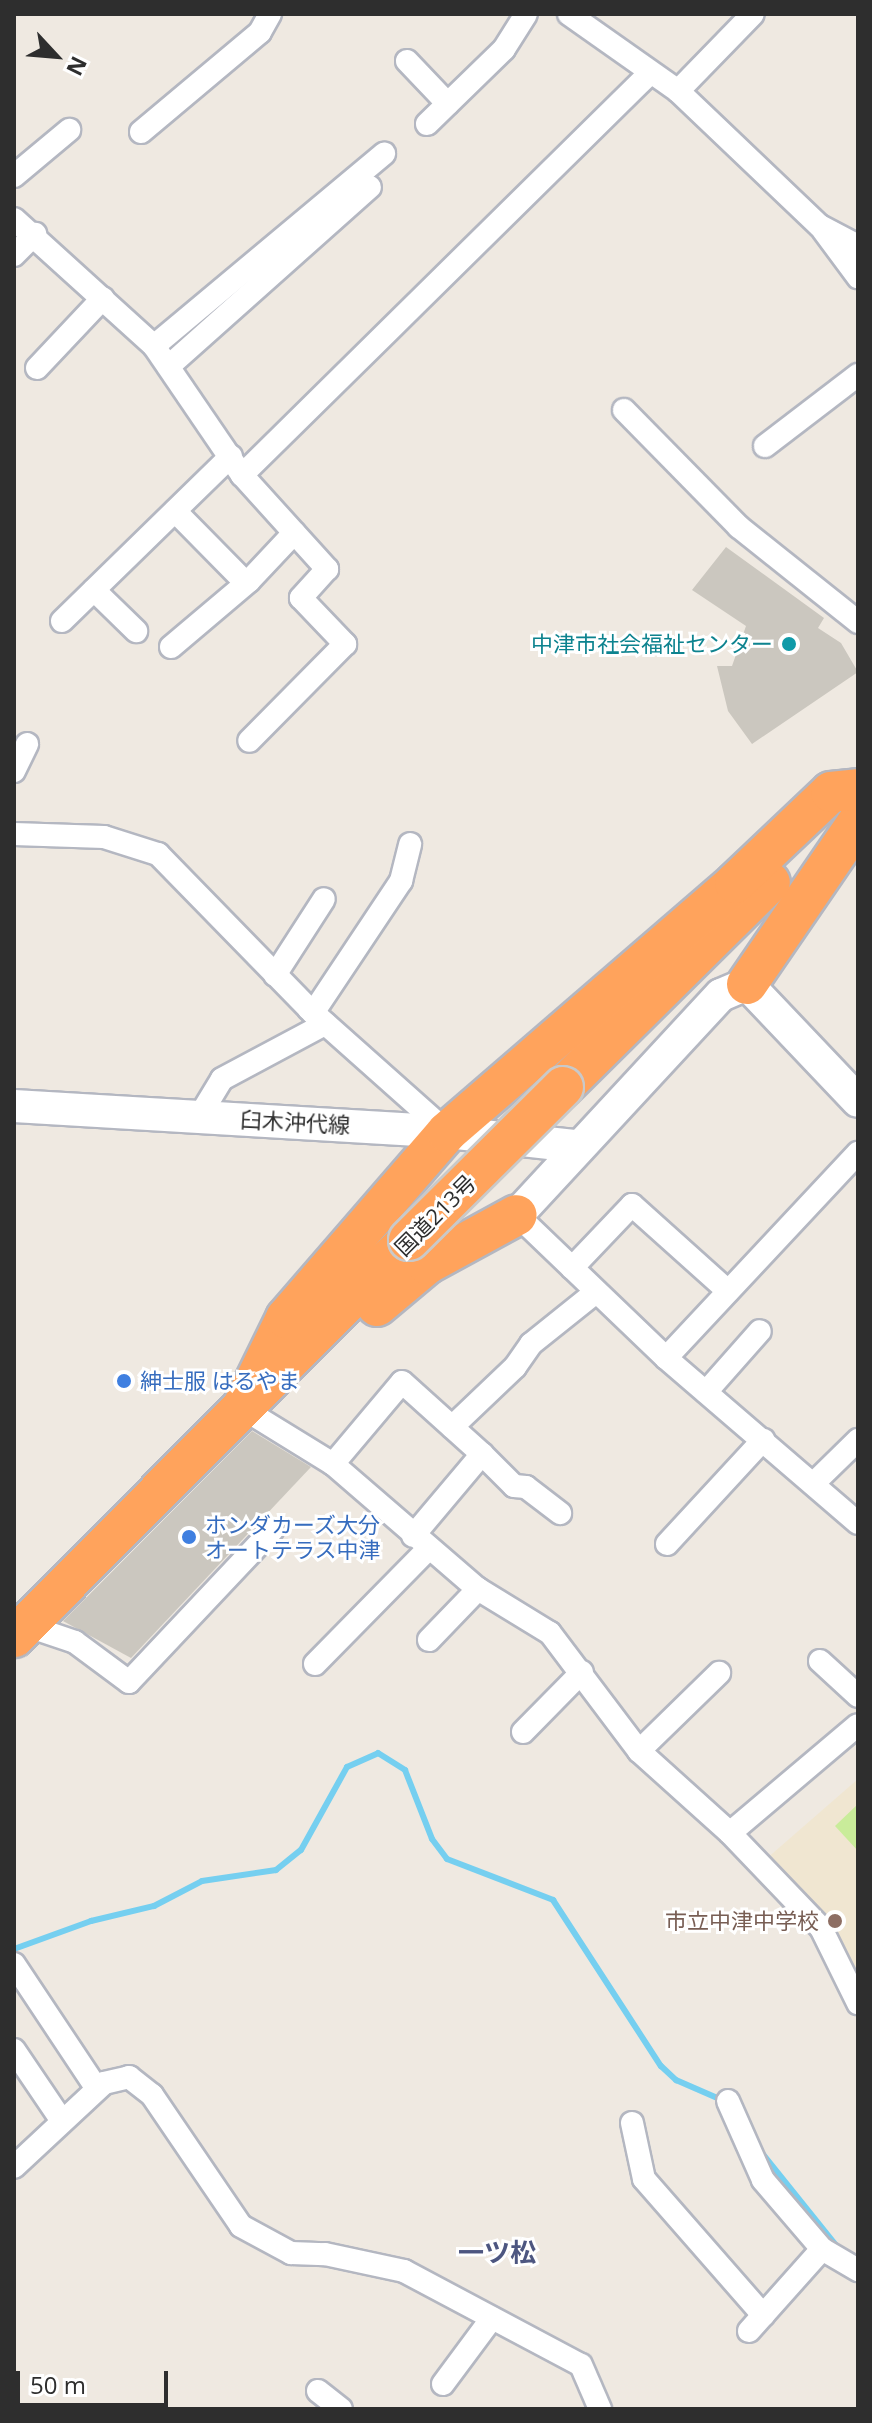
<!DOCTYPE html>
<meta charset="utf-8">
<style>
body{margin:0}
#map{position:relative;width:872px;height:2423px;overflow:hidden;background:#efe9e1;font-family:"Open Sans","Noto Sans JP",sans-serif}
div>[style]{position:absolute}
.education>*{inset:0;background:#f0e6d1}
.pitch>*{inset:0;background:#c9ec9a}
.stream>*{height:6px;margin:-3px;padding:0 3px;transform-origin:3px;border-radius:3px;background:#75cff0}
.building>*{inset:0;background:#cbc7bf}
.roads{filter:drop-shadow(2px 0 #b4b7c1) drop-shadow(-2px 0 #b4b7c1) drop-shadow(0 2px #b4b7c1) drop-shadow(0 -2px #b4b7c1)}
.street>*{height:22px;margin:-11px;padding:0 11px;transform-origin:11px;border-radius:11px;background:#fff}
.secondary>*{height:32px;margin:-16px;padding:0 16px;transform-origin:16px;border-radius:16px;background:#fff}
.highway>*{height:40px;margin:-20px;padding:0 20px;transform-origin:20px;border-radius:20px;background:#ffa35c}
.bridges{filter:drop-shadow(2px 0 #c9c9c9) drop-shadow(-2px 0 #c9c9c9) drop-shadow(0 2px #c9c9c9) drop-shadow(0 -2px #c9c9c9)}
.highway-bridge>*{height:40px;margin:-20px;padding:0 20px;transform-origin:20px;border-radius:20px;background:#ffa35c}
.dots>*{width:22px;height:22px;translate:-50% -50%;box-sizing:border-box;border:4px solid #fff;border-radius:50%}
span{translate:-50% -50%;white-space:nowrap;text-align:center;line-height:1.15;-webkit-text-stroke:6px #fff;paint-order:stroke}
.culture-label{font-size:22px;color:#0d838f}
.right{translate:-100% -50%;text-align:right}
.street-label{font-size:22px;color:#2e2e2e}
.shop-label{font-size:22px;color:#366cbe}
.left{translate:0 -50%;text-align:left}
.education-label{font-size:22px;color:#785e54}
.quarter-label{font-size:26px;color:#4d5680;font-weight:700}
.frame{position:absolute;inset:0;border:16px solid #2e2e2e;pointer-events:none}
.north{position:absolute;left:16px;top:16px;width:80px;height:80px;-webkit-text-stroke:6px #fff;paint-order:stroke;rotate:116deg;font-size:22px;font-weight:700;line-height:32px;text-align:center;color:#2e2e2e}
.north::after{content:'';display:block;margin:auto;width:28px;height:36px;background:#2e2e2e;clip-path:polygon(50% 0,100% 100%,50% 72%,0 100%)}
.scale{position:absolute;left:16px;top:2371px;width:152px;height:36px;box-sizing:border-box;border:4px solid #2e2e2e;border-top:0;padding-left:10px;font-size:24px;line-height:28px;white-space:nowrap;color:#2e2e2e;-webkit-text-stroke:6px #fff;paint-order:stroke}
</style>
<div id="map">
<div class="education">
<i style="clip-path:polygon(858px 1779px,858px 1981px,765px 1860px)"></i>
</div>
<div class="pitch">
<i style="clip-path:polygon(858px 1804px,858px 1851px,835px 1826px)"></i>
</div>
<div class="stream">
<i style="left:14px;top:1949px;width:82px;rotate:-20deg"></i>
<i style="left:91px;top:1921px;width:65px;rotate:-13.4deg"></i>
<i style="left:154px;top:1906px;width:54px;rotate:-27.5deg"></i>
<i style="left:202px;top:1881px;width:75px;rotate:-8.5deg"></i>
<i style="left:276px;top:1870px;width:32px;rotate:-39deg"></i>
<i style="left:301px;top:1850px;width:95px;rotate:-61deg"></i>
<i style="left:347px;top:1767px;width:34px;rotate:-24deg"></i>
<i style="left:378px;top:1753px;width:32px;rotate:32deg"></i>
<i style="left:405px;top:1770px;width:74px;rotate:68.6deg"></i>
<i style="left:432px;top:1839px;width:25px;rotate:53deg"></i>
<i style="left:447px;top:1859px;width:114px;rotate:21.1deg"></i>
<i style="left:553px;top:1900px;width:198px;rotate:57deg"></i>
<i style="left:661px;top:2066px;width:21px;rotate:43deg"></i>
<i style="left:676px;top:2080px;width:52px;rotate:23.6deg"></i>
<i style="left:761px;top:2152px;width:124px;rotate:51.2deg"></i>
</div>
<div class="building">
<i style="clip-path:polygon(726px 547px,824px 618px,818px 628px,841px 643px,858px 672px,752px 744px,728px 711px,717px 666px,732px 666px,746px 626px,692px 590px)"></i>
<i style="clip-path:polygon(252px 1431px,311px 1467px,131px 1658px,63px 1621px)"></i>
</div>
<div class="roads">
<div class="street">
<i style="left:569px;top:14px;width:133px;rotate:35.2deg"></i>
<i style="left:678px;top:91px;width:196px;rotate:43.6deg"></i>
<i style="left:820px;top:226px;width:43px;rotate:27.8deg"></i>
<i style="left:407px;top:61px;width:59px;rotate:46.4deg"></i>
<i style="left:678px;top:91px;width:107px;rotate:-45.8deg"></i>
<i style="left:427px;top:124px;width:107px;rotate:-44.2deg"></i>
<i style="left:504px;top:49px;width:41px;rotate:-57.8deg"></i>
<i style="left:141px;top:132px;width:155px;rotate:-40deg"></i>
<i style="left:260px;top:32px;width:21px;rotate:-61deg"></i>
<i style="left:14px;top:176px;width:72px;rotate:-39.9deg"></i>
<i style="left:14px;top:219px;width:189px;rotate:42.2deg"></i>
<i style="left:154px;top:346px;width:156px;rotate:55.7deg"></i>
<i style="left:242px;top:475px;width:573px;rotate:-44.58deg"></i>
<i style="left:823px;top:230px;width:59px;rotate:53.3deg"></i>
<i style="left:14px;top:255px;width:30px;rotate:-45deg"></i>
<i style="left:154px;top:346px;width:300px;rotate:-39.9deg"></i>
<i style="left:169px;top:366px;width:269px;rotate:-41.7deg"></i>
<i style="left:37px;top:368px;width:96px;rotate:-46.7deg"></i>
<i style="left:624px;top:410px;width:164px;rotate:45.5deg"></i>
<i style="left:739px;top:527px;width:152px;rotate:38.6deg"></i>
<i style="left:765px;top:446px;width:117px;rotate:-37.4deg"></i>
<i style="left:242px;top:475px;width:127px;rotate:47.9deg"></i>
<i style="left:327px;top:569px;width:39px;rotate:132deg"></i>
<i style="left:301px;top:598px;width:64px;rotate:46.3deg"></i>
<i style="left:345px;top:644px;width:136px;rotate:134.7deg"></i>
<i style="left:175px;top:511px;width:101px;rotate:45.4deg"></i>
<i style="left:94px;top:590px;width:59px;rotate:44.3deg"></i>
<i style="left:62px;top:621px;width:236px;rotate:-44.3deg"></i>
<i style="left:171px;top:647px;width:102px;rotate:-40.2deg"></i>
<i style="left:249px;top:581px;width:66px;rotate:-46.8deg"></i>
<i style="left:14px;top:771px;width:30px;rotate:-64deg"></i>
<i style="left:14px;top:834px;width:90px;rotate:1.9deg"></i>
<i style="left:104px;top:837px;width:57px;rotate:17.5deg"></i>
<i style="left:158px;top:854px;width:216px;rotate:45.7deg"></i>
<i style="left:309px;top:1009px;width:185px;rotate:41.7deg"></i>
<i style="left:275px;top:975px;width:90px;rotate:-57.2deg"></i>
<i style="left:313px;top:1013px;width:159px;rotate:-56.3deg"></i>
<i style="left:401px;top:881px;width:38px;rotate:-76deg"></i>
<i style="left:199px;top:1117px;width:44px;rotate:-58.8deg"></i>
<i style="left:222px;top:1079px;width:117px;rotate:-28.1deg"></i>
<i style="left:517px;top:1215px;width:207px;rotate:43.8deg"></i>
<i style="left:666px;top:1358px;width:253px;rotate:40.7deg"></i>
<i style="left:572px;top:1268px;width:87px;rotate:-46.4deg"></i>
<i style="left:632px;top:1205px;width:129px;rotate:41.9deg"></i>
<i style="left:666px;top:1358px;width:281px;rotate:-46.9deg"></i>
<i style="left:706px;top:1392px;width:81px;rotate:-48.5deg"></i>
<i style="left:242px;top:1408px;width:107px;rotate:31.6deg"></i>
<i style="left:333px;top:1464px;width:191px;rotate:40.8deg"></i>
<i style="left:478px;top:1589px;width:84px;rotate:31.4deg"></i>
<i style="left:550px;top:1633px;width:148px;rotate:53deg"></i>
<i style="left:639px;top:1751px;width:122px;rotate:42deg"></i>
<i style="left:730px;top:1833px;width:132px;rotate:46.2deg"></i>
<i style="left:821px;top:1928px;width:84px;rotate:63.7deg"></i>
<i style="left:452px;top:1427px;width:87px;rotate:-43.6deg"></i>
<i style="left:515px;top:1367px;width:28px;rotate:-55deg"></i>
<i style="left:531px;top:1344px;width:83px;rotate:-38.7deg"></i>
<i style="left:482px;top:1454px;width:45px;rotate:45deg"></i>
<i style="left:514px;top:1486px;width:12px;rotate:5deg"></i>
<i style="left:526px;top:1487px;width:43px;rotate:37.4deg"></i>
<i style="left:333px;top:1464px;width:107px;rotate:-49.9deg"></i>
<i style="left:402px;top:1382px;width:108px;rotate:42deg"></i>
<i style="left:482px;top:1454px;width:107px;rotate:130.1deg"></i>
<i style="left:814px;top:1483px;width:62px;rotate:-44.3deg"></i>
<i style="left:667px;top:1544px;width:142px;rotate:-47.3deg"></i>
<i style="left:19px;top:1623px;width:59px;rotate:18.7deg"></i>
<i style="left:75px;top:1642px;width:67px;rotate:36.5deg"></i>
<i style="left:129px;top:1682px;width:209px;rotate:-46.7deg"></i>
<i style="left:429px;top:1640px;width:71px;rotate:-46.1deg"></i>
<i style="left:820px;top:1661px;width:52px;rotate:42.6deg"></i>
<i style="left:315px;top:1664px;width:161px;rotate:-45.5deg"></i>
<i style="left:523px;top:1732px;width:84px;rotate:-45.5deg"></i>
<i style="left:639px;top:1751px;width:112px;rotate:-44.3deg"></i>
<i style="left:730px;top:1833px;width:167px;rotate:-40.2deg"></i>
<i style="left:14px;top:1964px;width:150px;rotate:56.4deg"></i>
<i style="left:14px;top:2050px;width:86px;rotate:55.9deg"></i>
<i style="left:728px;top:2101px;width:86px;rotate:66.1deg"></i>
<i style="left:763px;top:2180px;width:91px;rotate:49.5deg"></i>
<i style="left:822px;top:2249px;width:42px;rotate:30.3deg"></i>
<i style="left:632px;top:2123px;width:57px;rotate:77.9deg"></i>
<i style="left:644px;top:2179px;width:181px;rotate:48.8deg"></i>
<i style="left:14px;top:2167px;width:123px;rotate:-43deg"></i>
<i style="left:104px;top:2083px;width:26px;rotate:-13deg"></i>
<i style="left:129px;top:2077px;width:29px;rotate:38deg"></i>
<i style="left:152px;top:2095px;width:158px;rotate:55.8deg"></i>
<i style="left:241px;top:2226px;width:57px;rotate:28.4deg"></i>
<i style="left:291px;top:2253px;width:34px;rotate:2deg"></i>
<i style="left:325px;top:2254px;width:81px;rotate:12.1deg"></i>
<i style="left:404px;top:2271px;width:200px;rotate:28deg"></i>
<i style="left:581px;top:2365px;width:48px;rotate:66.6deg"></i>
<i style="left:749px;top:2331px;width:110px;rotate:-48.3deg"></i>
<i style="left:443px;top:2384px;width:82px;rotate:-53.4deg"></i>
<i style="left:318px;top:2391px;width:29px;rotate:38deg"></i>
</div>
<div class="secondary">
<i style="left:14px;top:1106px;width:434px;rotate:3.4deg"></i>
<i style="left:447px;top:1132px;width:130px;rotate:6.2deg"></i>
<i style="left:517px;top:1215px;width:300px;rotate:-47.2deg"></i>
<i style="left:721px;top:995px;width:28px;rotate:-23deg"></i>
<i style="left:747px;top:984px;width:161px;rotate:46.5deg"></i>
</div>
<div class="highway">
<i style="left:747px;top:984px;width:196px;rotate:-55.6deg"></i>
<i style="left:563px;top:1087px;width:291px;rotate:-44.7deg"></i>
<i style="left:377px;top:1306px;width:65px;rotate:-40deg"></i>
<i style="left:427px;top:1264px;width:102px;rotate:-28.6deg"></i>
<i style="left:242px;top:1408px;width:100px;rotate:-63.9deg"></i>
<i style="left:286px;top:1318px;width:246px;rotate:-49.1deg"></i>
<i style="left:447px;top:1132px;width:381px;rotate:-40.8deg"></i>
<i style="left:735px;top:883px;width:132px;rotate:-43.5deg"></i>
<i style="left:831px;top:792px;width:27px;rotate:-6deg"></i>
<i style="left:14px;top:1637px;width:560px;rotate:-45.14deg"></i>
</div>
</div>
<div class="bridges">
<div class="highway-bridge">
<i style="left:409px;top:1240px;width:217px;rotate:-44.8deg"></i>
</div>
</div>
<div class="dots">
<i style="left:789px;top:644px;background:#0f9aa8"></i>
<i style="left:124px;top:1381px;background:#3f7fe0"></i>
<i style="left:189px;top:1537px;background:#3f7fe0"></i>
<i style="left:835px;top:1921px;background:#8d6e63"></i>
</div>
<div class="culture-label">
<span class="right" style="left:773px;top:644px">中津市社会福祉センター</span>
</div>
<div class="street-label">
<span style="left:295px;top:1122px;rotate:3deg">臼木沖代線</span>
<span style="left:435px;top:1215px;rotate:-45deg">国道213号</span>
</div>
<div class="shop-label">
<span class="left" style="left:140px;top:1381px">紳士服 はるやま</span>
<span class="left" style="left:205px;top:1537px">ホンダカーズ大分<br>オートテラス中津</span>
</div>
<div class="education-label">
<span class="right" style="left:819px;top:1921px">市立中津中学校</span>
</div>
<div class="quarter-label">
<span style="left:497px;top:2253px">一ツ松</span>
</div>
<div class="frame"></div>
<div class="north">N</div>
<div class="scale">50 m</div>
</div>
